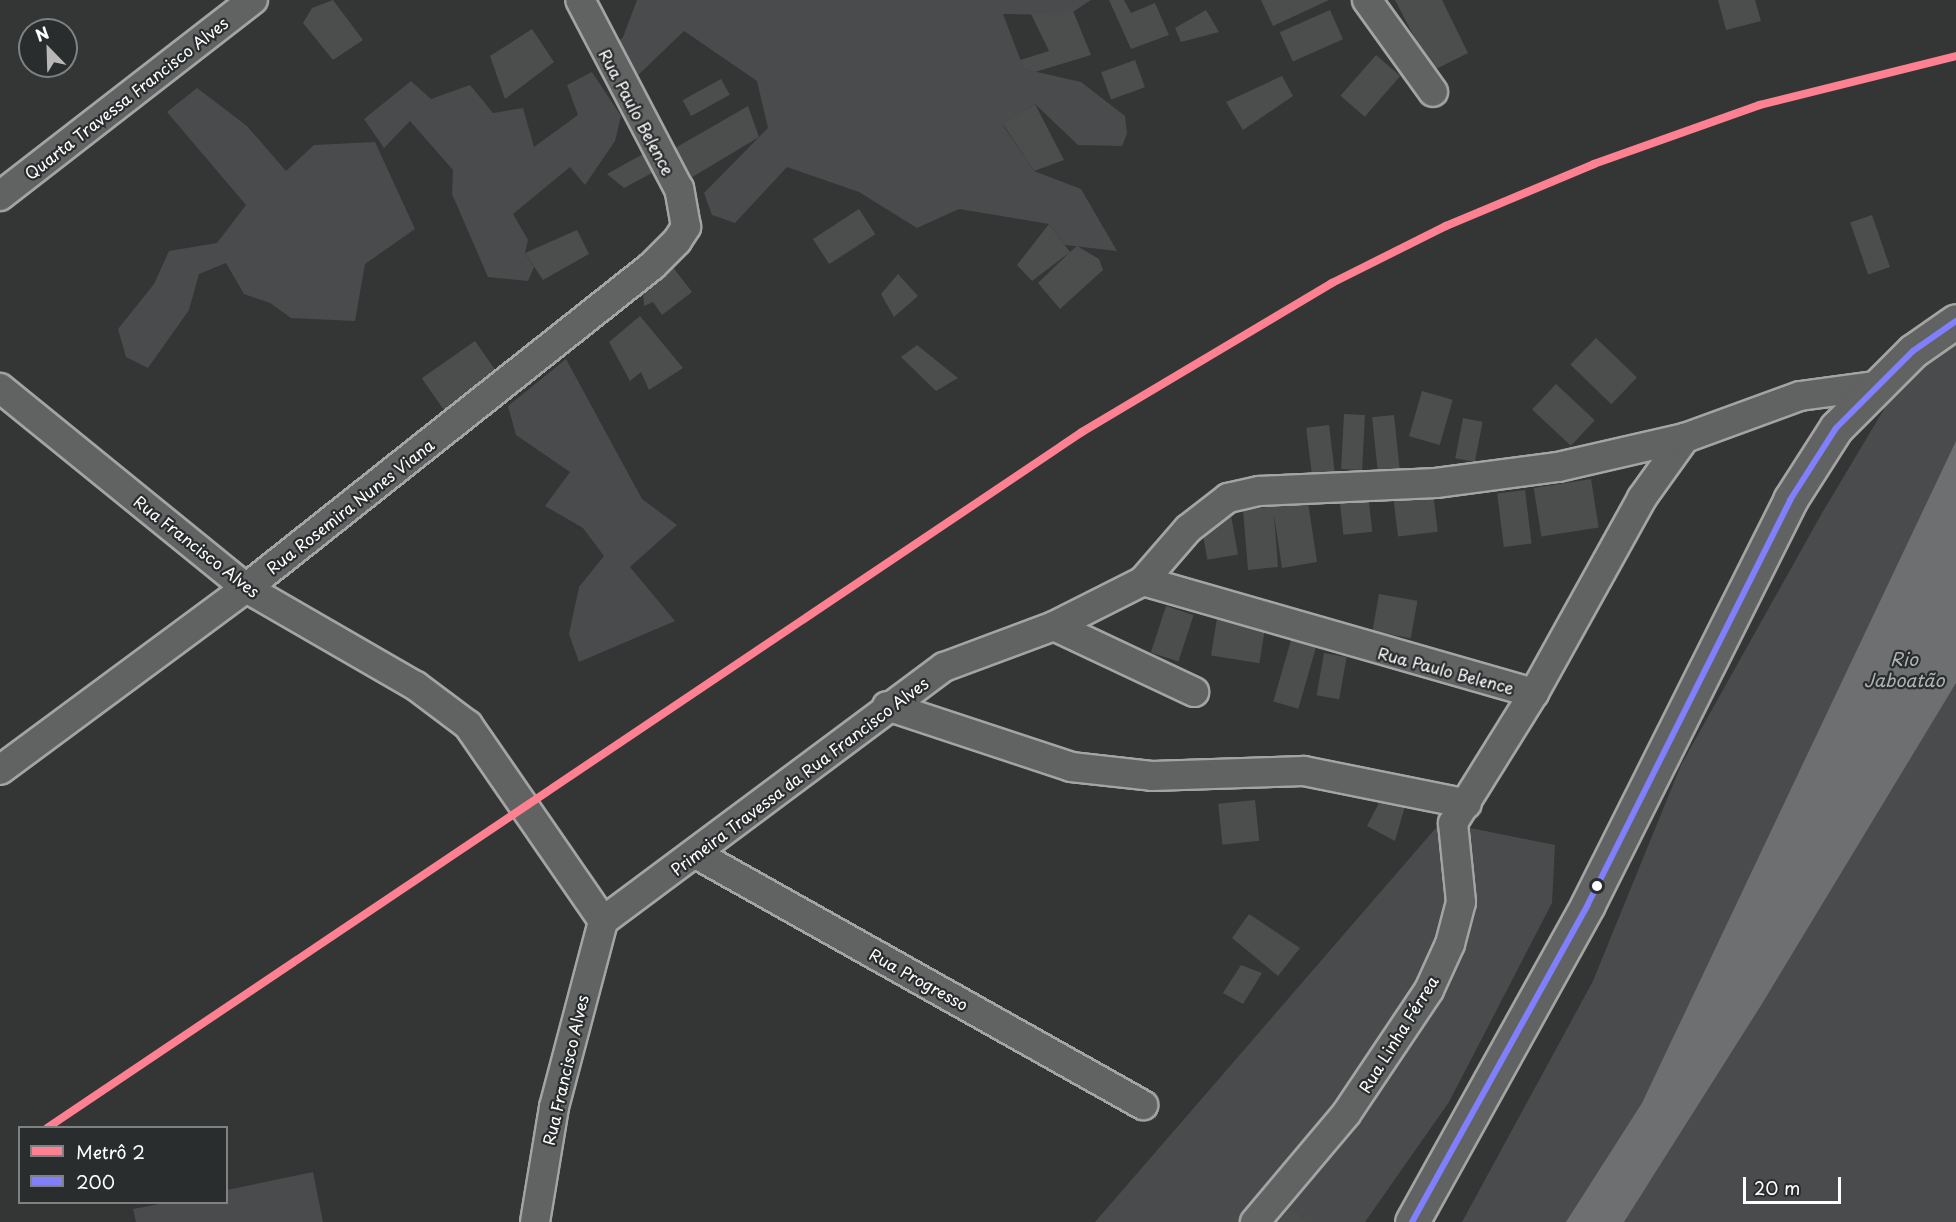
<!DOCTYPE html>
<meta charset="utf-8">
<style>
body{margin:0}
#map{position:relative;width:1956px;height:1222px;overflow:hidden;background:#343535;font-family:"Playpen Sans",sans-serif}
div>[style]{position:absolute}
.green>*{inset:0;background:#494b4c}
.water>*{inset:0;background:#6d6f70}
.building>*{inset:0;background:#4c4d4d;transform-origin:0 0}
.roads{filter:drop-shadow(2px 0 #a4a4a4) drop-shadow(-2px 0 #a4a4a4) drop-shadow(0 2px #a4a4a4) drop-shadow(0 -2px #a4a4a4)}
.street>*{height:28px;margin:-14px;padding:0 14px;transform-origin:14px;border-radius:14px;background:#616262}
.primary>*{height:33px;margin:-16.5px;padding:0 16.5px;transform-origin:16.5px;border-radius:16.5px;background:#616262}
.bus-1>*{height:6px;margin:-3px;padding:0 3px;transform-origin:3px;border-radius:3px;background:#8080ff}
.metro-1>*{height:8px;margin:-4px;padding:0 4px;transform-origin:4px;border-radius:4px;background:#ff8090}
.dots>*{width:16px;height:16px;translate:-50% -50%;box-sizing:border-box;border:3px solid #2a2d2e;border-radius:50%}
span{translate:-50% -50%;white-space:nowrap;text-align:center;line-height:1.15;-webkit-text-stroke:4.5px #2a2d2e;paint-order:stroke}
.street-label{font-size:16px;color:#fff}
.water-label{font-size:18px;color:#b2b3b4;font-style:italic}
.legend{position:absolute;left:18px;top:1126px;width:210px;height:78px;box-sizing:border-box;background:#2a2d2e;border:2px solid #7f8182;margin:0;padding:8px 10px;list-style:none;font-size:18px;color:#fff}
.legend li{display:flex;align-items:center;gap:12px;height:30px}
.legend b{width:30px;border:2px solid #7f8182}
.north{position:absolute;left:18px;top:18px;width:60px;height:60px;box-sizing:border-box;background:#2a2d2e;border:2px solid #7f8182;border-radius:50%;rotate:337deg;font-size:16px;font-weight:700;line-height:24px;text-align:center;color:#fff}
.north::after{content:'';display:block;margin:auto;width:21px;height:27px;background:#b8b8b8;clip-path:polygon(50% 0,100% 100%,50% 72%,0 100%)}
.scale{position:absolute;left:1743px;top:1177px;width:98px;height:27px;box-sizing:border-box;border:3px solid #fff;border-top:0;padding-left:8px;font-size:18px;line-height:21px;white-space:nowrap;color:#fff;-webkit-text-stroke:4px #2a2d2e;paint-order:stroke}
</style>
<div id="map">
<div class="green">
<i style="clip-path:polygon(637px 0,1091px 0,1068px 15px,1003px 14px,1024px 69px,1081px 82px,1125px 116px,1127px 134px,1122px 146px,1078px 145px,1035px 104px,1003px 125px,1034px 171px,1081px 189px,1117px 251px,1065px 245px,1049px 224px,959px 209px,917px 228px,859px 192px,787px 167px,735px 223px,712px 215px,704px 193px,768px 128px,757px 81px,684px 31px,633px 80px,611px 49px,623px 37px)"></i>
<i style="clip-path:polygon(592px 72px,621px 116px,615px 141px,585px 185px,570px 167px,513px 214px,528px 240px,525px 253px,534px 267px,528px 281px,488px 277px,452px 194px,453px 170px,410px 121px,384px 148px,364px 119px,411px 81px,431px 99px,470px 85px,493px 113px,523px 108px,534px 147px,578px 115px,567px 85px)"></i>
<i style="clip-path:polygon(197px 88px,247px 126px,286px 171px,314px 145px,375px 142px,415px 229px,365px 264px,355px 321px,291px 318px,270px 303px,244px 294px,226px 263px,199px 274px,189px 310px,148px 368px,126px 357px,118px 329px,154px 284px,169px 251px,217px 243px,246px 205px,167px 112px)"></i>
<i style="clip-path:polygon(1956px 342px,1956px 1222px,1462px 1222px,1593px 981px,1681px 765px,1822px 513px,1902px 379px)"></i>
<i style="clip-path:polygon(566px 359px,642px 499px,677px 525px,630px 567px,675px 621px,579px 662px,569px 634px,579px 587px,604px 556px,583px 528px,545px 506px,570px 472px,516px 435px,508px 406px)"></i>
<i style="clip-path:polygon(1441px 822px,1555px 845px,1552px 903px,1449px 1102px,1365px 1222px,1095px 1222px)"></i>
<i style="clip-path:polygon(313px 1172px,323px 1222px,136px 1222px,133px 1209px,165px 1203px,226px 1202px,227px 1190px)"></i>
</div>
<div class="water">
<i style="clip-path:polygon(1956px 441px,1956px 683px,1760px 1007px,1624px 1222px,1566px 1222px,1642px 1103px)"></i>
</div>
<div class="building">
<i style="clip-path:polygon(333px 0,363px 40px,333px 60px,303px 23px,312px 8px)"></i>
<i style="clip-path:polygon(1109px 0,1124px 0,1131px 13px,1155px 3px,1169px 35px,1131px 49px)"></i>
<i style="clip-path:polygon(1261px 0,1329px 0,1273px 26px)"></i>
<i style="clip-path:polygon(1395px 0,1442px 0,1468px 53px,1432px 71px)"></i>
<i style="clip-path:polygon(1718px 0,1755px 0,1761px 21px,1726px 30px)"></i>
<i style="clip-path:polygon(1206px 10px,1219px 32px,1181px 42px,1175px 28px)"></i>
<i style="left:1330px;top:10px;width:32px;height:55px;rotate:66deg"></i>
<i style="clip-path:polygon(1073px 11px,1091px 55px,1035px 72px,1024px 69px,1020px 60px,1049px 51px,1031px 14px)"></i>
<i style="clip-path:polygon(532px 29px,554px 62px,505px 99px,490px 56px)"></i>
<i style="left:1376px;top:55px;width:32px;height:54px;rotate:41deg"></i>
<i style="left:1135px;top:60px;width:29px;height:36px;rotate:70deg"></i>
<i style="clip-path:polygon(1282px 76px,1293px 96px,1243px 130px,1226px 102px)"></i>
<i style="left:721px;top:79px;width:18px;height:44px;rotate:61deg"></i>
<i style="clip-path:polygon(1035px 104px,1064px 160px,1034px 171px,1003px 124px)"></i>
<i style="clip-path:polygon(748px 106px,759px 137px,684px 182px,670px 151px)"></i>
<i style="clip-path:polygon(643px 154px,652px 173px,624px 188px,607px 174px)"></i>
<i style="left:859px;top:209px;width:30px;height:55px;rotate:57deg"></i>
<i style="left:1872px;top:215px;width:55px;height:23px;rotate:71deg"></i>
<i style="clip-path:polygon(1049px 224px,1070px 252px,1077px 246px,1099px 259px,1103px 270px,1060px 309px,1038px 283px,1070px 252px,1032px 281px,1017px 265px)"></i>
<i style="clip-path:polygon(577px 230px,589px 254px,543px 280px,525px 253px)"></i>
<i style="clip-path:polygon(672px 266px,692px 292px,662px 315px,653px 302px,644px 306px,643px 291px)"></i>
<i style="clip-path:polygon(898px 274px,918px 296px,894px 317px,881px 294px)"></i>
<i style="clip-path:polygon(640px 316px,683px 368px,649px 390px,641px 372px,630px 381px,609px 342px)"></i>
<i style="left:1596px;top:338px;width:57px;height:37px;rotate:44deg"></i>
<i style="left:475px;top:341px;width:39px;height:65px;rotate:55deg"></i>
<i style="clip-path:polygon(917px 345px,958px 378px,936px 391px,901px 357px)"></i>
<i style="left:1556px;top:384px;width:53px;height:35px;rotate:43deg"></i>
<i style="left:1422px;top:391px;width:32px;height:47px;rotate:16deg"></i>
<i style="left:1344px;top:414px;width:21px;height:55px;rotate:3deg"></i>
<i style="left:1394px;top:415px;width:60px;height:22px;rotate:84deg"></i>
<i style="left:1463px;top:418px;width:20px;height:41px;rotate:11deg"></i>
<i style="left:1329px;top:425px;width:46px;height:23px;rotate:83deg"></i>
<i style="left:1591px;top:479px;width:49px;height:58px;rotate:81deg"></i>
<i style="left:1525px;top:490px;width:54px;height:28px;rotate:83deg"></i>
<i style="left:1368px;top:492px;width:40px;height:29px;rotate:84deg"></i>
<i style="left:1433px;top:493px;width:39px;height:40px;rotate:83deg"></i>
<i style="clip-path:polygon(1308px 502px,1317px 562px,1282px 568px,1274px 515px,1278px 567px,1248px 570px,1243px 510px)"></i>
<i style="left:1231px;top:515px;width:40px;height:31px;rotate:80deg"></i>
<i style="left:1379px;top:594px;width:39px;height:38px;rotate:10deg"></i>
<i style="left:1166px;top:606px;width:29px;height:49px;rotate:18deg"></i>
<i style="left:1217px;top:618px;width:49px;height:38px;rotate:9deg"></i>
<i style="left:1291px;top:640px;width:26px;height:64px;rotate:16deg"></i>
<i style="left:1324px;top:653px;width:23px;height:43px;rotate:10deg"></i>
<i style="clip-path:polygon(1382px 797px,1405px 806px,1395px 841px,1367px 826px)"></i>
<i style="left:1255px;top:800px;width:41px;height:37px;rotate:84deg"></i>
<i style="clip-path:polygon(1249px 914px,1300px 948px,1278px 976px,1232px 938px)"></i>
<i style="clip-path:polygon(1241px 965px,1262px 973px,1243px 1004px,1223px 993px)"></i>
<i style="clip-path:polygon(1292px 1208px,1307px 1222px,1279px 1222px)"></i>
</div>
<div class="roads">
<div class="street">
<i style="left:1367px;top:0;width:113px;rotate:54.3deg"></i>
<i style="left:0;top:196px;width:320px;rotate:-37.8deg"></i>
<i style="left:0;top:388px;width:317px;rotate:39.1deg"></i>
<i style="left:246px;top:588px;width:196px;rotate:30deg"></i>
<i style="left:416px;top:686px;width:65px;rotate:36.9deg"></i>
<i style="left:468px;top:725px;width:238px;rotate:55.4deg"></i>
<i style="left:1143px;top:581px;width:407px;rotate:16deg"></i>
<i style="left:1534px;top:693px;width:223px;rotate:-61deg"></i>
<i style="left:1642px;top:498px;width:74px;rotate:-54.4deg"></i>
<i style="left:1054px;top:626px;width:155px;rotate:25.2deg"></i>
<i style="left:887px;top:706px;width:194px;rotate:18.3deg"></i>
<i style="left:1071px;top:767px;width:81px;rotate:6.3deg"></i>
<i style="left:1152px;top:776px;width:152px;rotate:-1.9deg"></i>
<i style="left:1304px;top:771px;width:166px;rotate:11.4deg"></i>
<i style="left:0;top:770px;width:306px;rotate:-36.5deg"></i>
<i style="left:246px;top:588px;width:518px;rotate:-38.42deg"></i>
<i style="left:652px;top:266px;width:35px;rotate:-45deg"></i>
<i style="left:677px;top:241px;width:17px;rotate:-57deg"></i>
<i style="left:686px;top:227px;width:39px;rotate:-100deg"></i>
<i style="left:679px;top:189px;width:213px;rotate:-117.6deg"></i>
<i style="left:696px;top:854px;width:513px;rotate:29.32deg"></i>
<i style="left:603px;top:921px;width:425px;rotate:-36.7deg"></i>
<i style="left:944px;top:667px;width:117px;rotate:-20.4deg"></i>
<i style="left:1054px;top:626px;width:100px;rotate:-26.8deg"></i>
<i style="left:1143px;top:581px;width:69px;rotate:-49.1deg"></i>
<i style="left:1188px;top:529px;width:51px;rotate:-37.8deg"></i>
<i style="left:1228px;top:498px;width:32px;rotate:-13deg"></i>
<i style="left:1259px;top:491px;width:177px;rotate:-2.6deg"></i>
<i style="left:1436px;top:483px;width:123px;rotate:-7.5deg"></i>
<i style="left:1558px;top:467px;width:130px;rotate:-12.9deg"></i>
<i style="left:1685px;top:438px;width:122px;rotate:-20.1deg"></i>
<i style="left:1800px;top:396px;width:82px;rotate:-7.7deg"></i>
<i style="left:535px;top:1222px;width:117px;rotate:-80.6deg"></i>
<i style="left:554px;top:1107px;width:192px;rotate:-75.2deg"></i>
<i style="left:1255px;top:1222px;width:141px;rotate:-49.9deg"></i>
<i style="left:1346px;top:1114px;width:149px;rotate:-56.2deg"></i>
<i style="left:1429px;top:990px;width:51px;rotate:-65.5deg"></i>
<i style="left:1450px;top:944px;width:43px;rotate:-75.3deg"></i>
<i style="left:1461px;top:902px;width:79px;rotate:-95.8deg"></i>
<i style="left:1453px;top:823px;width:153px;rotate:-58.1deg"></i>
</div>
<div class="primary">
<i style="left:1412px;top:1222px;width:363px;rotate:-61deg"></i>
<i style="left:1588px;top:904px;width:452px;rotate:-63.4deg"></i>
<i style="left:1790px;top:500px;width:85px;rotate:-57.4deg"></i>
<i style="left:1836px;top:428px;width:109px;rotate:-45deg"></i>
<i style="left:1913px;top:351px;width:52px;rotate:-34.9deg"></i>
</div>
</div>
<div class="bus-1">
<i style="left:1412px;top:1222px;width:363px;rotate:-61deg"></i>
<i style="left:1588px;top:904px;width:452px;rotate:-63.4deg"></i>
<i style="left:1790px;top:500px;width:85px;rotate:-57.4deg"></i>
<i style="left:1836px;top:428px;width:109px;rotate:-45deg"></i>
<i style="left:1913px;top:351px;width:52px;rotate:-34.9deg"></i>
</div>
<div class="metro-1">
<i style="left:47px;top:1128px;width:1247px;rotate:-33.92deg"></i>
<i style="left:1082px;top:432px;width:291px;rotate:-30.8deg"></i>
<i style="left:1332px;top:283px;width:127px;rotate:-26.6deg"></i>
<i style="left:1446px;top:226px;width:160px;rotate:-22.7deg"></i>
<i style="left:1594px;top:164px;width:176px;rotate:-19.6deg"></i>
<i style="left:1760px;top:105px;width:202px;rotate:-14deg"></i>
</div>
<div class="dots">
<i style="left:1597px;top:886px;background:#fff"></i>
</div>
<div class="street-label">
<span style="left:126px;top:98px;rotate:-38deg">Quarta Travessa Francisco Alves</span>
<span style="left:637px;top:112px;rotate:62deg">Rua Paulo Belence</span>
<span style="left:350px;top:506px;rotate:-38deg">Rua Rosemira Nunes Viana</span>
<span style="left:197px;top:546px;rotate:38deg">Rua Francisco Alves</span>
<span style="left:1446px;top:670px;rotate:15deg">Rua Paulo Belence</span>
<span style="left:799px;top:776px;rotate:-37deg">Primeira Travessa da Rua Francisco Alves</span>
<span style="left:919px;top:979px;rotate:29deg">Rua Progresso</span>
<span style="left:1398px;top:1034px;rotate:-58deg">Rua Linha Férrea</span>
<span style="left:565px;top:1070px;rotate:-77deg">Rua Francisco Alves</span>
</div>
<div class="water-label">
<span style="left:1904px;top:670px">Rio<br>Jaboatão</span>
</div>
<ul class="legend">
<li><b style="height:8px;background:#ff8090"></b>Metrô 2</li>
<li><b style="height:8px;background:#8080ff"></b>200</li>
</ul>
<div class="north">N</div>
<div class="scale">20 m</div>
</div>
